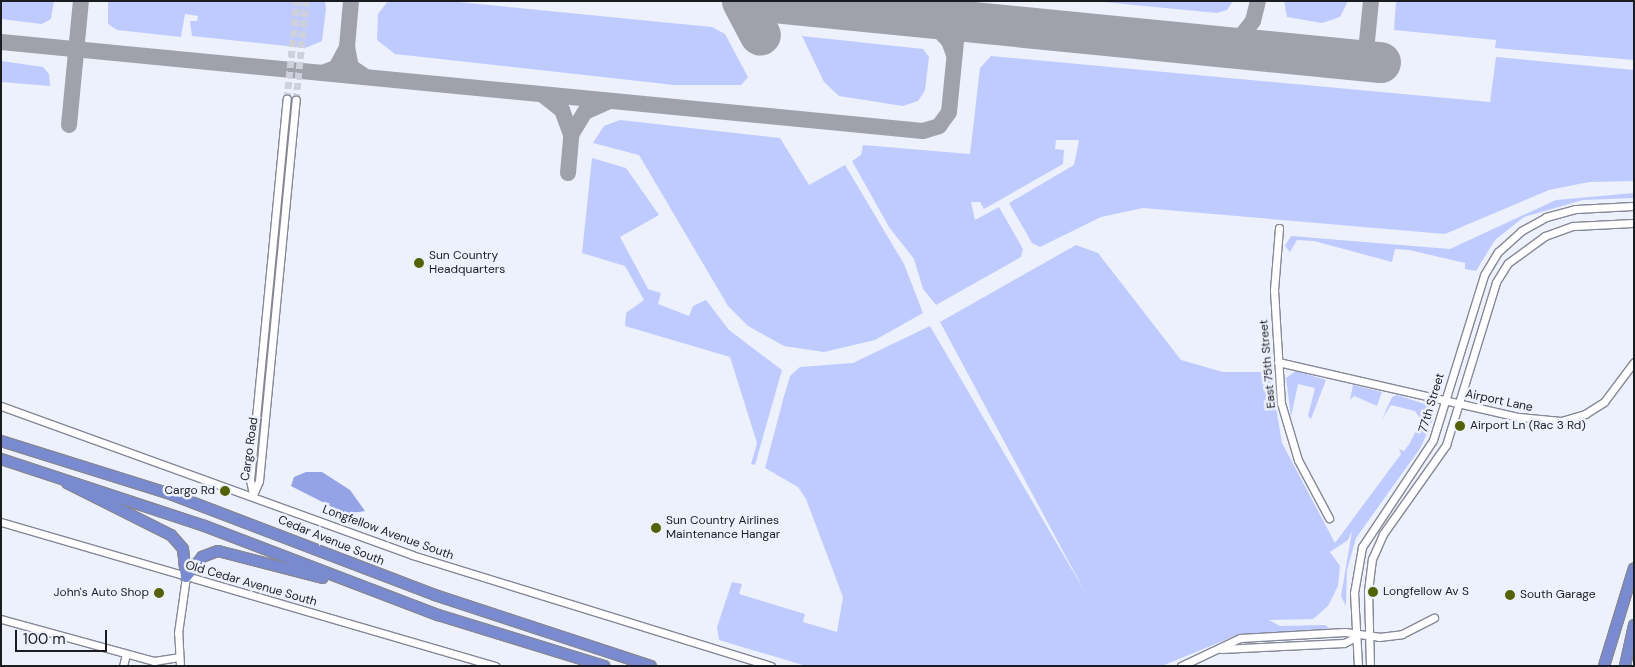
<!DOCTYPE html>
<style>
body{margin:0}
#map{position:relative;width:1635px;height:667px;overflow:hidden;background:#edf1fc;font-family:"DM Sans",sans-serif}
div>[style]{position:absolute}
.green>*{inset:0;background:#bfcbfe}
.water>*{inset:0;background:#93a3e6}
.taxiway>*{height:16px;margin:-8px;padding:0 8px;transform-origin:8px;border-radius:8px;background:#9fa2ab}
.runway>*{height:41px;margin:-20.5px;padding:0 20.5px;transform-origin:20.5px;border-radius:20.5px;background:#9fa2ab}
.minor-tunnel>*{height:7px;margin-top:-3.5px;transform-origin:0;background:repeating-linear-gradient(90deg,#ced1db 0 7px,transparent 0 10.5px)}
.roads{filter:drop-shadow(1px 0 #858895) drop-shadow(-1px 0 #858895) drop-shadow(0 1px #858895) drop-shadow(0 -1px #858895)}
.minor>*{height:7px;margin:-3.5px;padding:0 3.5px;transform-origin:3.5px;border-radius:3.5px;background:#fff}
.highway>*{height:10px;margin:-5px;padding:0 5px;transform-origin:5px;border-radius:5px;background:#7a8ad0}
.dots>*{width:14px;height:14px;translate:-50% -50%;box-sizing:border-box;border:2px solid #edf1fc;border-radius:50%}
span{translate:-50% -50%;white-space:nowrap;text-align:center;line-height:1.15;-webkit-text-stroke:5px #edf1fc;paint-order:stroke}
.poi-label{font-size:12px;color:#1b1c21}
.left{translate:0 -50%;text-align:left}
.right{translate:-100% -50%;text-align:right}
.street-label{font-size:12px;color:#1b1c21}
.frame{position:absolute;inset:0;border:2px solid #1b1c21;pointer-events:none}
.scale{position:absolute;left:15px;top:630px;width:92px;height:22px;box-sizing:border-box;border:2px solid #1b1c21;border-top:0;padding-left:6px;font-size:15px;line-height:18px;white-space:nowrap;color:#1b1c21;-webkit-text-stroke:4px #edf1fc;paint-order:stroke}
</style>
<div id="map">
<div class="green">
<i style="clip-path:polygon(1px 1px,54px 1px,51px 19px,42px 24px,1px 19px)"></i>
<i style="clip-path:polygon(108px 1px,325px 1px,326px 9px,322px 41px,305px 48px,192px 36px,190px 21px,197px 21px,198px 16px,185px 14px,181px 37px,117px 30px,108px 24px)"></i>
<i style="clip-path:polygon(388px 1px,448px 1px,712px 27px,725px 34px,748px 77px,741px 85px,674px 85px,395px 54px,377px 40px,378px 14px)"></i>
<i style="clip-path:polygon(1093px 1px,1233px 1px,1227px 10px,1217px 13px)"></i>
<i style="clip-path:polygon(1284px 1px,1348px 1px,1340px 17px,1322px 23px,1287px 17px)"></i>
<i style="clip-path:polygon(1396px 1px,1634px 1px,1634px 60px,1495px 48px,1496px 40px,1394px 30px)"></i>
<i style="clip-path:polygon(802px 36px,923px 49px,929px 57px,925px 90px,918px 101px,903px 106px,839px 96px,824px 82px)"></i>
<i style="clip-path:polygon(991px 56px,1490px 102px,1496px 57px,1634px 70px,1634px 181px,1589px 182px,1549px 190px,1445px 234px,1143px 208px,1101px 217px,1040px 247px,1032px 243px,1009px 203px,1074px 165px,1079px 140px,1056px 140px,1055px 149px,1064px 150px,1063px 164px,984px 209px,980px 202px,971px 202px,975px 220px,999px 207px,1023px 249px,1021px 257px,936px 305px,923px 289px,914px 259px,889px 227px,852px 161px,861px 155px,863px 145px,970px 154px,980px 68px)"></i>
<i style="clip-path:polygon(1px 61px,43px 67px,49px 74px,50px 86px,1px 82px)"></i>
<i style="clip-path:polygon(620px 120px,780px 138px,809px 185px,845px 165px,904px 264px,923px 313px,875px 340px,824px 352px,784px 346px,748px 326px,728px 306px,639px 155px,593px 143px,604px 126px)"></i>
<i style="clip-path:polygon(592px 158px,626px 168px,659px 215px,620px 237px,648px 289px,661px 293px,658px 304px,689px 316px,693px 306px,706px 300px,729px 330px,782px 370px,755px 465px,751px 464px,757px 443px,730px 357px,625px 326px,626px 313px,644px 300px,625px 266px,582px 253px)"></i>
<i style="clip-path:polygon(1634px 193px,1634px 198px,1583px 200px,1524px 217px,1495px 240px,1476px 271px,1465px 269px,1465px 263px,1409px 250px,1395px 249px,1392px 262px,1314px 241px,1297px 240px,1290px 252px,1285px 246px,1291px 236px,1450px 249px,1556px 200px)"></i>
<i style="clip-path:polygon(1076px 245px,1098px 253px,1181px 360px,1223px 372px,1270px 372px,1282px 443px,1335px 543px,1401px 454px,1399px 449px,1404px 451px,1410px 443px,1421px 420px,1415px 411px,1391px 405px,1382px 419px,1392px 397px,1397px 395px,1431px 406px,1433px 419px,1421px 447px,1356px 538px,1347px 570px,1346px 606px,1341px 596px,1352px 531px,1348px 540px,1330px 552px,1340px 566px,1338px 586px,1328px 606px,1313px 619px,1269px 620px,1280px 626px,1325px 625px,1330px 629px,1237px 635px,1162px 666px,806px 666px,719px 640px,717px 627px,732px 582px,742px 584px,739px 594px,805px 614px,803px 622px,837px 632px,843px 597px,806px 499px,798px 487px,765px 468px,784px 396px,790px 376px,800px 367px,853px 363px,930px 326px,1085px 592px,940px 322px)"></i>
<i style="clip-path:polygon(1296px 371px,1326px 380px,1311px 419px,1308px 416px,1315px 388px,1298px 384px,1291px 417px,1286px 378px)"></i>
<i style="clip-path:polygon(1353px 385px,1382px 392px,1377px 406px,1354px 396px,1350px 400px)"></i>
</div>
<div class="water">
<i style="clip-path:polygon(306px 472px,322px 472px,350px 490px,365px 511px,346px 514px,291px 486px,294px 477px)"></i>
</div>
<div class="taxiway">
<i style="left:953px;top:1px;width:23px;rotate:146deg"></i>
<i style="left:934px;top:14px;width:34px;rotate:178deg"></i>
<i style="left:900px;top:15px;width:35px;rotate:16deg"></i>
<i style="left:934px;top:25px;width:22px;rotate:47deg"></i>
<i style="left:949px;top:41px;width:15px;rotate:70deg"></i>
<i style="left:1px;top:42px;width:926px;rotate:5.51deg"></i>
<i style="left:923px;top:131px;width:17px;rotate:-17deg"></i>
<i style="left:939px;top:126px;width:17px;rotate:-54deg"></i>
<i style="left:949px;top:112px;width:112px;rotate:-84.3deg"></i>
<i style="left:1196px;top:44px;width:25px;rotate:2deg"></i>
<i style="left:1221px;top:45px;width:23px;rotate:-25deg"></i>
<i style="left:1242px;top:35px;width:18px;rotate:-52deg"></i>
<i style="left:1253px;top:21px;width:21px;rotate:-76deg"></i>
<i style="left:347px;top:47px;width:46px;rotate:-85deg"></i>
<i style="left:1365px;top:61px;width:60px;rotate:-84.3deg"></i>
<i style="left:322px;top:73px;width:15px;rotate:-20deg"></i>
<i style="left:336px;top:68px;width:24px;rotate:-62deg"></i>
<i style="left:347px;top:47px;width:20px;rotate:79deg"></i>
<i style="left:351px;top:67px;width:18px;rotate:34deg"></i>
<i style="left:544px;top:96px;width:23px;rotate:38deg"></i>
<i style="left:562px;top:110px;width:27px;rotate:70deg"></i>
<i style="left:571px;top:135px;width:27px;rotate:-59deg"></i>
<i style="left:585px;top:112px;width:24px;rotate:-24deg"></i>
<i style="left:69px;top:125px;width:125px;rotate:-84.5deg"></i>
<i style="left:568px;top:173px;width:38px;rotate:-85deg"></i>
</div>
<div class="runway">
<i style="left:742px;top:1px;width:38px;rotate:62deg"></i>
<i style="left:762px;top:1px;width:621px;rotate:5.64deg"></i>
</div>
<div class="minor-tunnel">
<i style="left:287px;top:99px;width:99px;rotate:-84.2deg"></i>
<i style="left:296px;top:100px;width:100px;rotate:-84.2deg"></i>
</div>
<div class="roads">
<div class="minor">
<i style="left:1279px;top:228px;width:62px;rotate:94.6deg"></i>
<i style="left:1274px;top:290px;width:113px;rotate:86.5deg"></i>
<i style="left:1281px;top:403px;width:59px;rotate:73.4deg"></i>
<i style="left:1298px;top:460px;width:66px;rotate:61.9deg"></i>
<i style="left:1278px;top:362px;width:247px;rotate:12.9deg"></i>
<i style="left:1519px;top:417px;width:42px;rotate:5.4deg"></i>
<i style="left:1561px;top:421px;width:25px;rotate:-16deg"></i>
<i style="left:1585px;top:414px;width:22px;rotate:-32deg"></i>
<i style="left:1604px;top:402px;width:50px;rotate:-53.1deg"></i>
<i style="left:1px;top:406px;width:437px;rotate:19.9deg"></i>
<i style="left:412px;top:555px;width:376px;rotate:17.2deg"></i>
<i style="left:253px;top:494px;width:14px;rotate:-102deg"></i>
<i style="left:250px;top:480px;width:383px;rotate:-84.5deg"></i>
<i style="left:253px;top:495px;width:15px;rotate:-67deg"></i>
<i style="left:259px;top:481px;width:383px;rotate:-84.5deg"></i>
<i style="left:1px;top:522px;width:515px;rotate:16.25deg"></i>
<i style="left:1px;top:619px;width:159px;rotate:15.4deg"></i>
<i style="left:154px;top:661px;width:25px;rotate:-9deg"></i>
<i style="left:1221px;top:649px;width:123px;rotate:-2.8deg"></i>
<i style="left:1344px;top:643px;width:13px;rotate:-27deg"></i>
<i style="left:123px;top:666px;width:12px;rotate:-76deg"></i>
<i style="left:180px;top:666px;width:33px;rotate:-93deg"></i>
<i style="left:178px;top:633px;width:57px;rotate:-81.9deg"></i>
<i style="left:1181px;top:666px;width:65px;rotate:-25.4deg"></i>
<i style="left:1240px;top:638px;width:105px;rotate:-3.3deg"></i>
<i style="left:1345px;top:632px;width:34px;rotate:8deg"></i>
<i style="left:1379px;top:637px;width:23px;rotate:-7deg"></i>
<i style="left:1402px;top:634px;width:36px;rotate:-27deg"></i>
<i style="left:1358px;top:666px;width:73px;rotate:-93.1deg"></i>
<i style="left:1354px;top:593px;width:47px;rotate:-80.1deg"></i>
<i style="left:1362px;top:547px;width:128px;rotate:-56.4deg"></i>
<i style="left:1433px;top:440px;width:173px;rotate:-72.8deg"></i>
<i style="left:1484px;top:275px;width:27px;rotate:-59deg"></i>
<i style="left:1498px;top:252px;width:31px;rotate:-42deg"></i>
<i style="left:1521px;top:231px;width:29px;rotate:-29deg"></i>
<i style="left:1546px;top:217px;width:30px;rotate:-15deg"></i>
<i style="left:1575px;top:209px;width:59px;rotate:-2.9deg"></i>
<i style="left:1370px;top:666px;width:75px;rotate:-91.5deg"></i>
<i style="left:1368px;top:591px;width:32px;rotate:-83deg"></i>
<i style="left:1372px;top:559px;width:27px;rotate:-66deg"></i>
<i style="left:1383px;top:534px;width:109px;rotate:-54.7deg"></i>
<i style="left:1446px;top:445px;width:170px;rotate:-72.9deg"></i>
<i style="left:1496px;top:282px;width:22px;rotate:-58deg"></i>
<i style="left:1508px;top:263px;width:46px;rotate:-36.1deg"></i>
<i style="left:1545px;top:236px;width:30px;rotate:-20deg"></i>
<i style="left:1573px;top:226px;width:61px;rotate:-2.8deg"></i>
</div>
<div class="highway">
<i style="left:1px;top:441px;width:180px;rotate:17.4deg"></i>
<i style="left:173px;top:495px;width:280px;rotate:20.9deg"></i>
<i style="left:435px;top:595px;width:227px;rotate:18.2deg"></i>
<i style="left:1px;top:459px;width:212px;rotate:18.2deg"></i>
<i style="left:202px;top:525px;width:253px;rotate:20.9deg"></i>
<i style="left:438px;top:615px;width:174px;rotate:17.1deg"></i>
<i style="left:67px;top:483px;width:116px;rotate:26.6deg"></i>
<i style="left:171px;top:535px;width:18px;rotate:49deg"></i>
<i style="left:183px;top:549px;width:28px;rotate:84deg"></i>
<i style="left:186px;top:577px;width:26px;rotate:-51deg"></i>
<i style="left:202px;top:557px;width:17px;rotate:-21deg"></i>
<i style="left:218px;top:551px;width:108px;rotate:14.4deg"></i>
<i style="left:1604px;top:666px;width:102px;rotate:-73deg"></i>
<i style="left:1625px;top:666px;width:42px;rotate:-77.6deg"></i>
</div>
</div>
<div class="dots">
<i style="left:419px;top:263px;background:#536206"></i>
<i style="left:1460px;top:426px;background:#536206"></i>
<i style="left:225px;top:491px;background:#536206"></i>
<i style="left:656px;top:528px;background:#536206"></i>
<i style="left:1373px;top:592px;background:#536206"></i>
<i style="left:159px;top:593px;background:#536206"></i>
<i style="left:1510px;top:595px;background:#536206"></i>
</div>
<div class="poi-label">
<span class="left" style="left:429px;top:263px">Sun Country<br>Headquarters</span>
<span class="left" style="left:1470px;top:426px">Airport Ln (Rac 3 Rd)</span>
<span class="right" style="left:215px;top:491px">Cargo Rd</span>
<span class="left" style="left:666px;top:528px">Sun Country Airlines<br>Maintenance Hangar</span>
<span class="left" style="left:1383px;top:592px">Longfellow Av S</span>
<span class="right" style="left:149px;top:593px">John's Auto Shop</span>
<span class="left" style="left:1520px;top:595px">South Garage</span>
</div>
<div class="street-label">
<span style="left:1268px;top:364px;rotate:-95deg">East 75th Street</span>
<span style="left:1499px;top:401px;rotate:12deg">Airport Lane</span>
<span style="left:1432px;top:403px;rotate:-73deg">77th Street</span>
<span style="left:250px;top:449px;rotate:-82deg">Cargo Road</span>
<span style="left:388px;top:533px;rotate:20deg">Longfellow Avenue South</span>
<span style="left:331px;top:541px;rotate:22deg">Cedar Avenue South</span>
<span style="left:251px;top:584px;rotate:16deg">Old Cedar Avenue South</span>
</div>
<div class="frame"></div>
<div class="scale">100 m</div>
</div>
